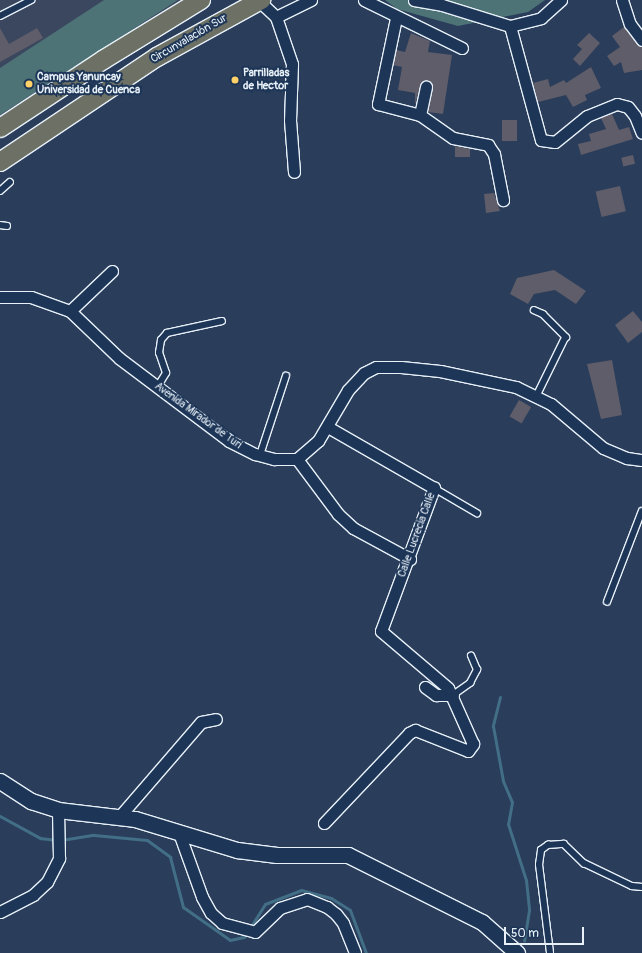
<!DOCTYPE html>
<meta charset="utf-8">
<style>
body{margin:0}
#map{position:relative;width:642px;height:953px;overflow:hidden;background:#2a3d5b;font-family:Pangolin,sans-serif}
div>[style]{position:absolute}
.built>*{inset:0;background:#3a475f}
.green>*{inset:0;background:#4d7376}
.stream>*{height:3px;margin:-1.5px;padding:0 1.5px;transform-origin:1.5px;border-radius:1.5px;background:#426e86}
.building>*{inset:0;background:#5e5d69;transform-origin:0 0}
.roads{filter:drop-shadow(1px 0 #e8f1f8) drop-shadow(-1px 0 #e8f1f8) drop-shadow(0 1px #e8f1f8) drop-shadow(0 -1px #e8f1f8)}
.service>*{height:5.5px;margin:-2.75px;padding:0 2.75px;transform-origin:2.75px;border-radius:2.75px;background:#1d3557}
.minor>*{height:11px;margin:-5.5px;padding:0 5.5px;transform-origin:5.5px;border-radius:5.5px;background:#1d3557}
.secondary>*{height:15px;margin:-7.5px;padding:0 7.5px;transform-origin:7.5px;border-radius:7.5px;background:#1d3557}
.trunk>*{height:18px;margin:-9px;padding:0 9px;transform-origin:9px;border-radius:9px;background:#6c7065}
.dots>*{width:11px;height:11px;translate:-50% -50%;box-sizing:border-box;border:2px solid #1d3557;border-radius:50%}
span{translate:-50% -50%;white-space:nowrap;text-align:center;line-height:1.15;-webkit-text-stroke:4px #1d3557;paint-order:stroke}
.street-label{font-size:11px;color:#e8f1f8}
.poi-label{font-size:11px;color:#e8f1f8;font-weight:700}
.left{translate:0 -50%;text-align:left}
.scale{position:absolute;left:504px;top:927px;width:80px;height:18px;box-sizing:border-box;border:2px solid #e8f1f8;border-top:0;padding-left:5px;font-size:12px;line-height:14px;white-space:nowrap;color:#e8f1f8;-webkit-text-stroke:3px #1d3557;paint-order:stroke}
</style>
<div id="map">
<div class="built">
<i style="clip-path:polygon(0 0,187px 0,0 122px)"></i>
</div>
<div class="green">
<i style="clip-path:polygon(104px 0,178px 0,0 115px,0 68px)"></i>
<i style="clip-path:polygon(385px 0,545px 0,528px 12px,458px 26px,397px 9px)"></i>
</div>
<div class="stream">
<i style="left:500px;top:697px;width:30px;rotate:104deg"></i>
<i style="left:493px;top:726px;width:56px;rotate:79.7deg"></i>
<i style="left:503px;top:781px;width:23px;rotate:67deg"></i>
<i style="left:512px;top:802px;width:22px;rotate:100deg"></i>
<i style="left:508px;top:824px;width:59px;rotate:72.2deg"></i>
<i style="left:526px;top:880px;width:30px;rotate:84deg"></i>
<i style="left:529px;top:910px;width:31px;rotate:99deg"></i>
<i style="left:0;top:816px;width:46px;rotate:28.8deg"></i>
<i style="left:40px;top:838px;width:16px;rotate:7deg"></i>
<i style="left:61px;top:840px;width:33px;rotate:-9deg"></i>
<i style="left:94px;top:835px;width:53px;rotate:5.4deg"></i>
<i style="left:147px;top:840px;width:29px;rotate:36deg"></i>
<i style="left:170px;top:857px;width:52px;rotate:75.4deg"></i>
<i style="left:183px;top:907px;width:57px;rotate:35.1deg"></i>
<i style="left:230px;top:940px;width:14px;rotate:-12deg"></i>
<i style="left:244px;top:937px;width:5px;rotate:-53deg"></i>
<i style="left:250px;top:928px;width:28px;rotate:-58deg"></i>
<i style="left:265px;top:904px;width:39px;rotate:-21deg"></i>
<i style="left:301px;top:890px;width:31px;rotate:15deg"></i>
<i style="left:331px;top:898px;width:22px;rotate:32deg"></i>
<i style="left:350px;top:910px;width:46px;rotate:69.6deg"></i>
</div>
<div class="building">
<i style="clip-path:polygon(624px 27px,642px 47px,642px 70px,624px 73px,621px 62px,614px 66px,607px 56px,620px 47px,612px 36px)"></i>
<i style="clip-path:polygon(0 28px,9px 44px,37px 28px,43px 38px,0 62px)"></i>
<i style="clip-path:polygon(411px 33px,430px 41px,428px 52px,452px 55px,443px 114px,428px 112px,433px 88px,430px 82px,421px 83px,415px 105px,415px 93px,398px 90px,402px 67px,393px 65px,396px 50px,405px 52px)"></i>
<i style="clip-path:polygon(589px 33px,600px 43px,580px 66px,573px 59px,582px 49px,577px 45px)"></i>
<i style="clip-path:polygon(591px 67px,601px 88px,585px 95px,587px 100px,573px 107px,566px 95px,538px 102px,533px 83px,548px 79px,550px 87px,564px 80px,566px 83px)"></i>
<i style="clip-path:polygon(612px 114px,619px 130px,629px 127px,633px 139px,581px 155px,578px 144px,591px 141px,589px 134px,606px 129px,601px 118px)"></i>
<i style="left:502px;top:120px;width:15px;height:21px"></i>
<i style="clip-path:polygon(455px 146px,470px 149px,470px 157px,455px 157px)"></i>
<i style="left:633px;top:155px;width:9px;height:12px;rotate:77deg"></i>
<i style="left:620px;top:186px;width:26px;height:25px;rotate:77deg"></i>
<i style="clip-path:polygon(494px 193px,500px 211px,486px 213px,484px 194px)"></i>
<i style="clip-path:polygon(554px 270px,586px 291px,576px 304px,555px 290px,534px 294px,528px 304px,510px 294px,517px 278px)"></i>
<i style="clip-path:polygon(633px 311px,642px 322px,642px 332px,628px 343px,615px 325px)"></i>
<i style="clip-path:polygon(612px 360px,622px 415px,601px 419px,587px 364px)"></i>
<i style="left:519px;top:400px;width:14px;height:19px;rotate:30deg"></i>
</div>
<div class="roads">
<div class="service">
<i style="left:0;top:16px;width:35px;rotate:-27deg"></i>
<i style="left:0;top:191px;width:13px;rotate:-42deg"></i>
<i style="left:0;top:225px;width:7px;rotate:8deg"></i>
<i style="left:534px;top:310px;width:10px;rotate:24deg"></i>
<i style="left:543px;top:314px;width:33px;rotate:45deg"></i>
<i style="left:566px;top:337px;width:66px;rotate:116.2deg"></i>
<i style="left:158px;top:386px;width:15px;rotate:-58deg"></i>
<i style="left:166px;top:373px;width:21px;rotate:-109deg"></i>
<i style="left:159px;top:353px;width:13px;rotate:-81deg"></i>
<i style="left:161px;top:340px;width:9px;rotate:-49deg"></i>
<i style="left:167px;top:333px;width:56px;rotate:-12.3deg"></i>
<i style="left:260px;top:455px;width:83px;rotate:-71.8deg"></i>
<i style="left:434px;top:488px;width:50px;rotate:30.2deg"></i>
<i style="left:607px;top:602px;width:97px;rotate:-69deg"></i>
<i style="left:453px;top:695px;width:21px;rotate:-35deg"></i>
<i style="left:470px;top:683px;width:15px;rotate:-62deg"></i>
<i style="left:477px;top:670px;width:15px;rotate:-113deg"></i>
<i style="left:550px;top:953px;width:89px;rotate:-97.1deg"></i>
<i style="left:539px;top:865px;width:15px;rotate:-82deg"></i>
<i style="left:541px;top:850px;width:9px;rotate:-36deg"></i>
<i style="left:548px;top:845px;width:16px;rotate:-4deg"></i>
<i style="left:564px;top:844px;width:28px;rotate:44deg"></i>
<i style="left:584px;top:863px;width:53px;rotate:25.6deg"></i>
<i style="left:632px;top:886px;width:10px;rotate:6deg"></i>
</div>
<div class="minor">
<i style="left:364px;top:0;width:109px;rotate:26.1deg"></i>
<i style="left:414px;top:0;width:28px;rotate:10deg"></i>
<i style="left:442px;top:5px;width:71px;rotate:17.2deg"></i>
<i style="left:510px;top:26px;width:32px;rotate:-14deg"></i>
<i style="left:541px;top:18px;width:27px;rotate:-42deg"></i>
<i style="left:622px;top:0;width:25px;rotate:72deg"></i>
<i style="left:630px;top:24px;width:20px;rotate:53deg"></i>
<i style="left:259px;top:1px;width:23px;rotate:43deg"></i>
<i style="left:276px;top:17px;width:39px;rotate:-26deg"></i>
<i style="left:276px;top:17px;width:50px;rotate:71.2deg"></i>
<i style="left:292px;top:64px;width:56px;rotate:92deg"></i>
<i style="left:290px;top:120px;width:52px;rotate:85.6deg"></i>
<i style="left:396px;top:18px;width:88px;rotate:101.8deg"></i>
<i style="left:378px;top:104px;width:43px;rotate:14.7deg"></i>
<i style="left:420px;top:115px;width:40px;rotate:34.9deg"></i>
<i style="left:453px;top:138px;width:36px;rotate:11deg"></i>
<i style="left:488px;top:145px;width:11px;rotate:56deg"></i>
<i style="left:494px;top:154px;width:47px;rotate:78.9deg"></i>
<i style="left:510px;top:26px;width:118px;rotate:74.8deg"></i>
<i style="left:541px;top:140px;width:14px;rotate:8deg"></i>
<i style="left:555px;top:142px;width:41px;rotate:-39.1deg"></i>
<i style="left:587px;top:116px;width:32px;rotate:-22deg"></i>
<i style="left:617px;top:104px;width:11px;rotate:15deg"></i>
<i style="left:628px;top:107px;width:11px;rotate:52deg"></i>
<i style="left:635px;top:116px;width:18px;rotate:68deg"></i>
<i style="left:420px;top:115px;width:29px;rotate:-78deg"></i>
<i style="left:0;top:297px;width:31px"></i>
<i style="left:31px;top:297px;width:41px;rotate:19.7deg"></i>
<i style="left:70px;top:311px;width:68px;rotate:43.8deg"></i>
<i style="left:119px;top:358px;width:138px;rotate:37deg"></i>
<i style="left:229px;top:441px;width:29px;rotate:27deg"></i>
<i style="left:255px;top:454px;width:20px;rotate:15deg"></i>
<i style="left:274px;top:459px;width:23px"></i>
<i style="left:297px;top:459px;width:28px;rotate:-41deg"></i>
<i style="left:318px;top:441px;width:59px;rotate:-59.5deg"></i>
<i style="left:348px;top:390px;width:23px;rotate:-47deg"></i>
<i style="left:364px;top:373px;width:13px;rotate:-27deg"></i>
<i style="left:376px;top:367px;width:25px"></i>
<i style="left:401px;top:367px;width:39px;rotate:6deg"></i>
<i style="left:440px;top:371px;width:78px;rotate:11.9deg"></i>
<i style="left:516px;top:387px;width:39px;rotate:26deg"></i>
<i style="left:551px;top:404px;width:68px;rotate:40.2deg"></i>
<i style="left:603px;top:448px;width:26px;rotate:23deg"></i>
<i style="left:627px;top:458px;width:15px;rotate:8deg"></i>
<i style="left:70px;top:311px;width:58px;rotate:-43.6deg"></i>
<i style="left:297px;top:459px;width:69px;rotate:53.3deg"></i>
<i style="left:338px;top:514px;width:21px;rotate:43deg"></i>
<i style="left:353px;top:528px;width:65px;rotate:28.5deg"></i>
<i style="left:425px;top:687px;width:14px;rotate:36deg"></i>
<i style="left:436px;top:695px;width:17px"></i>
<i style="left:119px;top:817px;width:125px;rotate:-49.2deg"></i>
<i style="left:201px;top:722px;width:15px;rotate:-11deg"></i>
<i style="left:324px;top:823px;width:124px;rotate:-46.6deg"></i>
<i style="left:409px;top:733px;width:7px;rotate:-27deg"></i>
<i style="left:415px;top:730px;width:57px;rotate:21.6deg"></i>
<i style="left:468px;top:751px;width:9px;rotate:-54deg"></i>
<i style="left:473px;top:744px;width:61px;rotate:-114.1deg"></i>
<i style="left:448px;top:688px;width:88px;rotate:-139.6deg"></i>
<i style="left:381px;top:631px;width:153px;rotate:-69.7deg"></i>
<i style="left:434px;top:488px;width:122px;rotate:-150.1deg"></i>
<i style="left:179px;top:833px;width:68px;rotate:70.2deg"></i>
<i style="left:202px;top:897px;width:18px;rotate:61deg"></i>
<i style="left:211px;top:913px;width:15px;rotate:42deg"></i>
<i style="left:222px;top:923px;width:34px;rotate:15deg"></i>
<i style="left:255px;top:932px;width:35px;rotate:-44deg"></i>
<i style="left:280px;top:908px;width:28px;rotate:-18deg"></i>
<i style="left:307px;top:899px;width:22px;rotate:22deg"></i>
<i style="left:327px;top:907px;width:11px;rotate:38deg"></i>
<i style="left:336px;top:914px;width:11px;rotate:52deg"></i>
<i style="left:343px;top:923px;width:32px;rotate:68deg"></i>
<i style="left:0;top:912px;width:37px;rotate:-27deg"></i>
<i style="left:33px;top:895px;width:19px;rotate:-43deg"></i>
<i style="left:47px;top:882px;width:27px;rotate:-63deg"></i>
<i style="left:59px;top:858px;width:48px;rotate:-91.2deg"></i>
</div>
<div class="secondary">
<i style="left:0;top:781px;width:37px;rotate:33deg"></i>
<i style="left:31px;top:801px;width:28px;rotate:18deg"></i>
<i style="left:58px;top:810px;width:78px;rotate:6.7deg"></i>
<i style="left:135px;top:819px;width:107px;rotate:16.9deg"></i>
<i style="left:237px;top:850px;width:40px;rotate:7.1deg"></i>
<i style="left:277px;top:855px;width:71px"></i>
<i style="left:348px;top:855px;width:150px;rotate:26.6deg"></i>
<i style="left:482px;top:922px;width:47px;rotate:41.5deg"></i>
</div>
<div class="trunk">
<i style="left:0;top:128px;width:123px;rotate:-33.4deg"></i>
<i style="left:103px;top:60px;width:115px;rotate:-31.5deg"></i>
<i style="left:0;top:162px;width:189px;rotate:-33.8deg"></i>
<i style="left:157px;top:57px;width:119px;rotate:-28.7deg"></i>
</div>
</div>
<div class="dots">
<i style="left:235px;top:80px;background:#ffd166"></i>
<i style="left:29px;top:84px;background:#ffd166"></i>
</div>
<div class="street-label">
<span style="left:189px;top:39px;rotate:-30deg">Circunvalación Sur</span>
<span style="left:198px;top:416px;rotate:36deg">Avenida Mirador de Turi</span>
<span style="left:417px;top:535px;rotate:-70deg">Calle Lucrecia Calle</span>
</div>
<div class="poi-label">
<span class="left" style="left:243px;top:80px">Parrilladas<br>de Hector</span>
<span class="left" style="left:37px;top:84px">Campus Yanuncay<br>Universidad de Cuenca</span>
</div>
<div class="scale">50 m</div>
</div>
